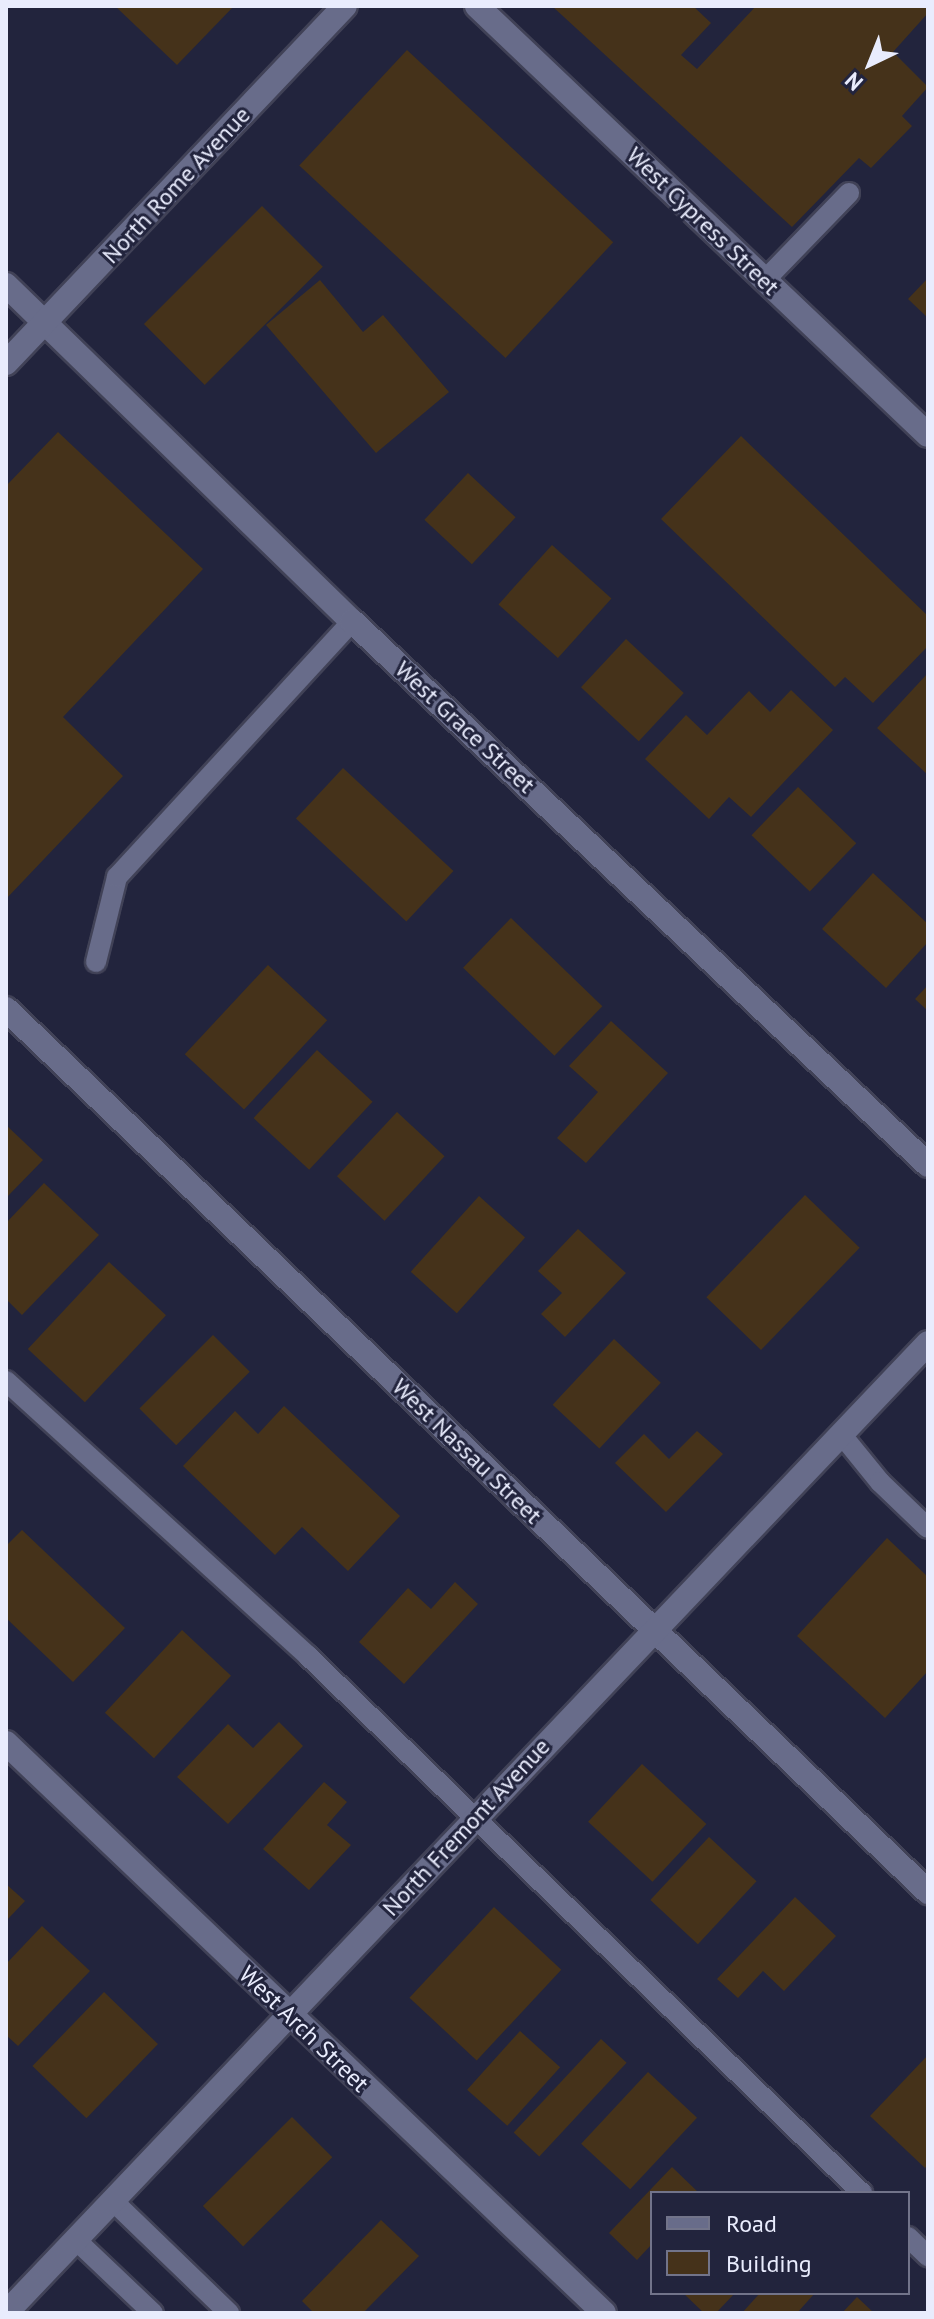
<!DOCTYPE html>
<style>
body{margin:0}
#map{position:relative;width:934px;height:2319px;overflow:hidden;background:#22243d;font-family:"PT Sans",sans-serif}
div>[style]{position:absolute}
.building>*{inset:0;background:#45321a;transform-origin:0 0}
.roads{filter:drop-shadow(2px 0 #414257) drop-shadow(-2px 0 #414257) drop-shadow(0 2px #414257) drop-shadow(0 -2px #414257)}
.lane>*{height:20px;margin:-10px;padding:0 10px;transform-origin:10px;border-radius:10px;background:#686c8a}
.street>*{height:24px;margin:-12px;padding:0 12px;transform-origin:12px;border-radius:12px;background:#686c8a}
.secondary>*{height:24px;margin:-12px;padding:0 12px;transform-origin:12px;border-radius:12px;background:#686c8a}
span{translate:-50% -50%;white-space:nowrap;text-align:center;line-height:1.15;-webkit-text-stroke:6px #22243d;paint-order:stroke}
.street-label{font-size:24px;color:#e9ecfd}
.frame{position:absolute;inset:0;border:8px solid #e9ecfd;pointer-events:none}
.legend{position:absolute;left:650px;top:2191px;width:260px;height:104px;box-sizing:border-box;background:#22243d;border:2px solid #72748a;margin:0;padding:10px 14px;list-style:none;font-size:24px;color:#e9ecfd}
.legend li{display:flex;align-items:center;gap:16px;height:40px}
.legend b{width:40px;border:2px solid #72748a}
.north{position:absolute;left:830px;top:24px;width:80px;height:80px;-webkit-text-stroke:6px #22243d;paint-order:stroke;rotate:223deg;font-size:22px;font-weight:700;line-height:32px;text-align:center;color:#e9ecfd}
.north::after{content:'';display:block;margin:auto;width:28px;height:36px;background:#e9ecfd;clip-path:polygon(50% 0,100% 100%,50% 72%,0 100%)}
</style>
<div id="map">
<div class="building">
<i style="clip-path:polygon(115px 6px,234px 6px,177px 65px)"></i>
<i style="clip-path:polygon(552px 6px,693px 6px,711px 23px,681px 55px,697px 69px,756px 6px,928px 6px,928px 13px,893px 52px,928px 87px,902px 116px,912px 126px,871px 168px,859px 158px,792px 227px)"></i>
<i style="left:407px;top:50px;width:282px;height:158px;rotate:43deg"></i>
<i style="left:262px;top:206px;width:86px;height:167px;rotate:45deg"></i>
<i style="clip-path:polygon(928px 278px,928px 318px,908px 299px)"></i>
<i style="clip-path:polygon(320px 280px,363px 332px,383px 315px,449px 392px,376px 453px,266px 325px)"></i>
<i style="clip-path:polygon(58px 432px,203px 569px,63px 717px,123px 776px,6px 899px,6px 486px)"></i>
<i style="clip-path:polygon(741px 436px,928px 616px,928px 646px,873px 703px,845px 677px,835px 687px,661px 519px)"></i>
<i style="left:468px;top:473px;width:65px;height:64px;rotate:43deg"></i>
<i style="left:552px;top:545px;width:80px;height:80px;rotate:42deg"></i>
<i style="left:626px;top:639px;width:79px;height:66px;rotate:43deg"></i>
<i style="clip-path:polygon(928px 673px,928px 775px,877px 728px)"></i>
<i style="clip-path:polygon(791px 690px,833px 730px,751px 817px,729px 797px,709px 819px,645px 759px,686px 715px,707px 735px,749px 691px,770px 712px)"></i>
<i style="left:343px;top:768px;width:151px;height:69px;rotate:43deg"></i>
<i style="left:798px;top:787px;width:81px;height:67px;rotate:44deg"></i>
<i style="clip-path:polygon(873px 873px,928px 924px,928px 942px,886px 988px,822px 929px)"></i>
<i style="left:511px;top:918px;width:127px;height:69px;rotate:44deg"></i>
<i style="left:268px;top:965px;width:81px;height:122px;rotate:43deg"></i>
<i style="clip-path:polygon(928px 985px,928px 1011px,915px 999px)"></i>
<i style="clip-path:polygon(611px 1021px,668px 1073px,586px 1163px,557px 1138px,598px 1092px,569px 1066px)"></i>
<i style="left:317px;top:1050px;width:76px;height:93px;rotate:43deg"></i>
<i style="left:397px;top:1112px;width:65px;height:88px;rotate:43deg"></i>
<i style="clip-path:polygon(6px 1125px,43px 1160px,6px 1198px)"></i>
<i style="clip-path:polygon(44px 1183px,99px 1235px,22px 1315px,6px 1299px,6px 1223px)"></i>
<i style="left:805px;top:1195px;width:76px;height:142px;rotate:44deg"></i>
<i style="left:479px;top:1196px;width:62px;height:102px;rotate:42deg"></i>
<i style="clip-path:polygon(578px 1229px,626px 1273px,565px 1337px,541px 1314px,562px 1293px,538px 1271px)"></i>
<i style="left:109px;top:1262px;width:78px;height:119px;rotate:43deg"></i>
<i style="left:213px;top:1335px;width:52px;height:104px;rotate:45deg"></i>
<i style="left:614px;top:1339px;width:64px;height:90px;rotate:43deg"></i>
<i style="clip-path:polygon(284px 1406px,400px 1516px,348px 1571px,302px 1527px,275px 1555px,183px 1466px,235px 1411px,258px 1434px)"></i>
<i style="clip-path:polygon(697px 1431px,723px 1454px,666px 1512px,615px 1463px,644px 1434px,669px 1459px)"></i>
<i style="clip-path:polygon(22px 1530px,125px 1628px,73px 1682px,6px 1618px,6px 1546px)"></i>
<i style="clip-path:polygon(887px 1538px,928px 1577px,928px 1671px,885px 1718px,797px 1636px)"></i>
<i style="clip-path:polygon(455px 1582px,478px 1604px,404px 1684px,359px 1642px,408px 1588px,431px 1609px)"></i>
<i style="left:182px;top:1630px;width:67px;height:113px;rotate:43deg"></i>
<i style="clip-path:polygon(279px 1722px,303px 1746px,228px 1824px,177px 1777px,228px 1724px,253px 1748px)"></i>
<i style="left:642px;top:1764px;width:88px;height:79px;rotate:43deg"></i>
<i style="clip-path:polygon(324px 1782px,347px 1802px,327px 1825px,351px 1845px,309px 1890px,263px 1849px)"></i>
<i style="left:709px;top:1837px;width:65px;height:86px;rotate:43deg"></i>
<i style="clip-path:polygon(6px 1884px,25px 1901px,6px 1921px)"></i>
<i style="clip-path:polygon(795px 1897px,836px 1936px,784px 1991px,763px 1971px,738px 1998px,717px 1979px)"></i>
<i style="left:494px;top:1907px;width:92px;height:124px;rotate:43deg"></i>
<i style="clip-path:polygon(42px 1926px,90px 1971px,18px 2046px,6px 2035px,6px 1964px)"></i>
<i style="left:104px;top:1992px;width:75px;height:103px;rotate:44deg"></i>
<i style="left:520px;top:2031px;width:54px;height:79px;rotate:42deg"></i>
<i style="left:601px;top:2039px;width:35px;height:128px;rotate:43deg"></i>
<i style="clip-path:polygon(928px 2055px,928px 2165px,925px 2168px,870px 2116px)"></i>
<i style="left:648px;top:2072px;width:67px;height:98px;rotate:43deg"></i>
<i style="left:292px;top:2117px;width:57px;height:126px;rotate:45deg"></i>
<i style="clip-path:polygon(672px 2167px,699px 2193px,652px 2193px,652px 2244px,637px 2260px,609px 2233px)"></i>
<i style="clip-path:polygon(381px 2220px,419px 2256px,363px 2313px,314px 2313px,302px 2301px)"></i>
<i style="clip-path:polygon(683px 2293px,735px 2293px,716px 2313px,704px 2313px)"></i>
<i style="clip-path:polygon(760px 2293px,815px 2293px,797px 2313px,742px 2313px)"></i>
<i style="clip-path:polygon(857px 2297px,874px 2313px,842px 2313px)"></i>
</div>
<div class="roads">
<div class="lane">
<i style="left:765px;top:280px;width:121px;rotate:-46deg"></i>
<i style="left:96px;top:962px;width:88px;rotate:-76.1deg"></i>
<i style="left:117px;top:877px;width:348px;rotate:-47.4deg"></i>
<i style="left:6px;top:1381px;width:408px;rotate:42.3deg"></i>
<i style="left:308px;top:1656px;width:772px;rotate:44.11deg"></i>
<i style="left:841px;top:1434px;width:62px;rotate:50.9deg"></i>
<i style="left:880px;top:1482px;width:66px;rotate:43.8deg"></i>
<i style="left:112px;top:2200px;width:163px;rotate:44deg"></i>
<i style="left:908px;top:2237px;width:28px;rotate:44deg"></i>
<i style="left:76px;top:2240px;width:106px;rotate:43.5deg"></i>
</div>
<div class="street">
<i style="left:6px;top:285px;width:482px;rotate:44.2deg"></i>
<i style="left:352px;top:621px;width:792px;rotate:43.36deg"></i>
<i style="left:6px;top:1009px;width:1277px;rotate:43.76deg"></i>
<i style="left:6px;top:1743px;width:826px;rotate:43.63deg"></i>
<i style="left:6px;top:2313px;width:1338px;rotate:-46.45deg"></i>
</div>
<div class="secondary">
<i style="left:477px;top:6px;width:622px;rotate:43.57deg"></i>
<i style="left:6px;top:363px;width:492px;rotate:-46.5deg"></i>
</div>
</div>
<div class="street-label">
<span style="left:176px;top:185px;rotate:-47deg">North Rome Avenue</span>
<span style="left:703px;top:221px;rotate:44deg">West Cypress Street</span>
<span style="left:465px;top:727px;rotate:43deg">West Grace Street</span>
<span style="left:467px;top:1451px;rotate:44deg">West Nassau Street</span>
<span style="left:466px;top:1827px;rotate:-47deg">North Fremont Avenue</span>
<span style="left:304px;top:2029px;rotate:44deg">West Arch Street</span>
</div>
<div class="frame"></div>
<ul class="legend">
<li><b style="height:10px;background:#686c8a"></b>Road</li>
<li><b style="height:22px;background:#45321a"></b>Building</li>
</ul>
<div class="north">N</div>
</div>
